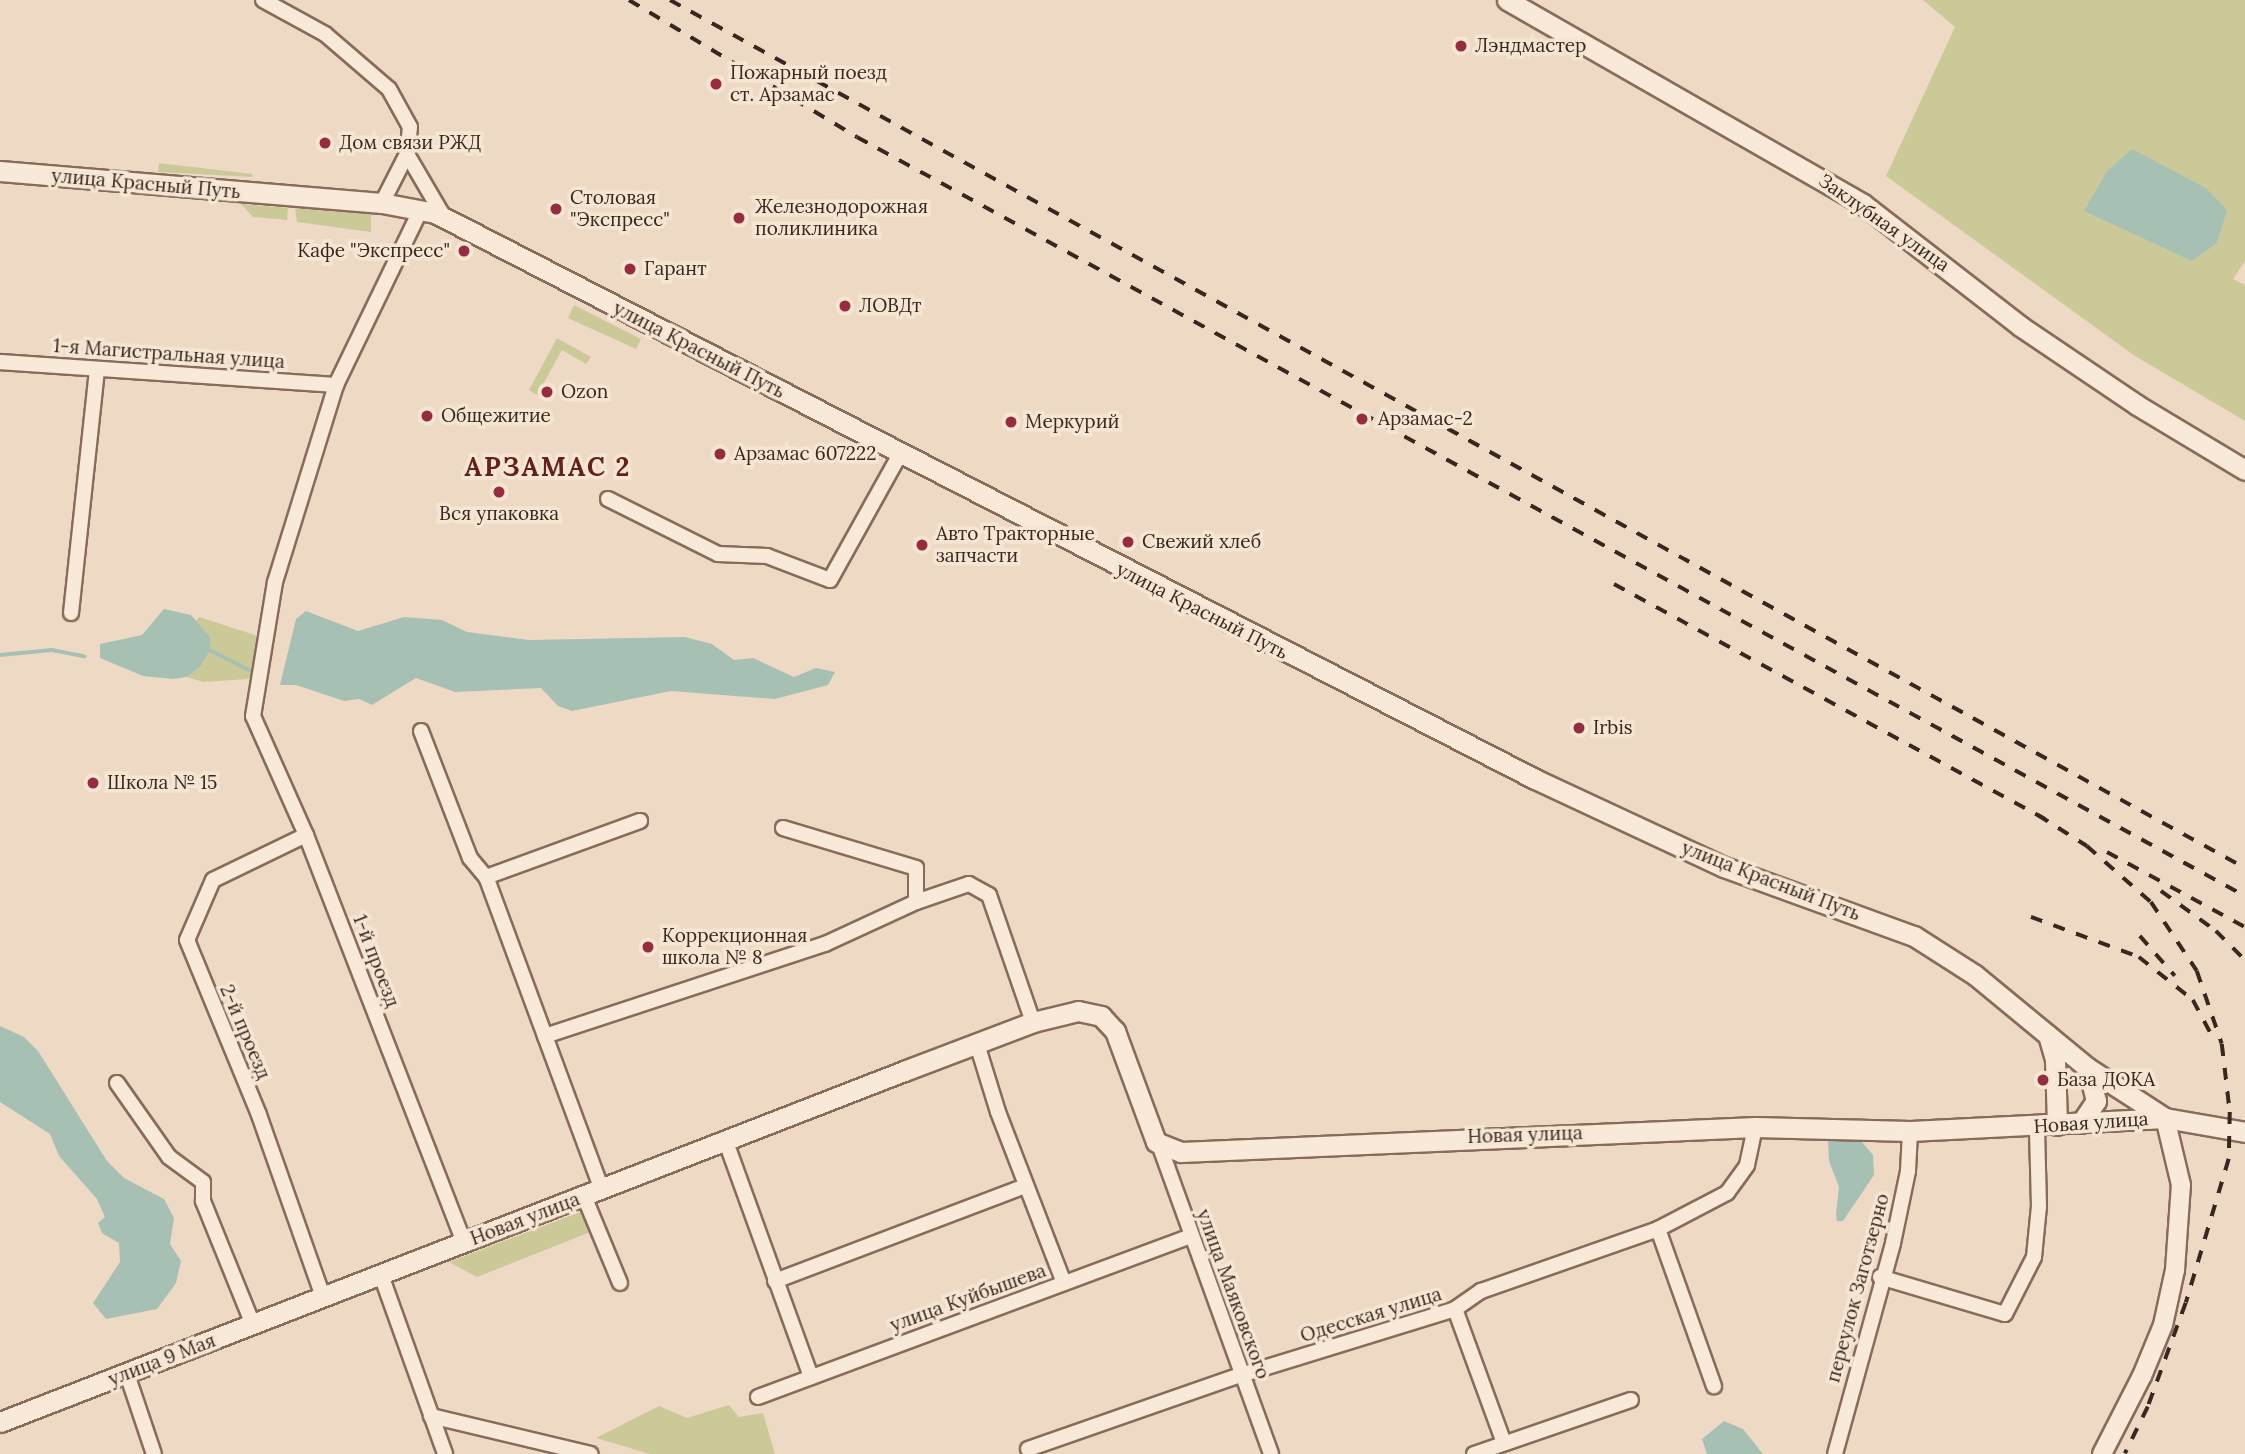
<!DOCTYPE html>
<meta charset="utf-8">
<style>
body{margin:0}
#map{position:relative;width:2245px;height:1454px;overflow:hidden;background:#eedac4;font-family:Lora,serif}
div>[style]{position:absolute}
.green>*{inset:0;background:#ccc998}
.water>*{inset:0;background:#a6c1b4}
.stream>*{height:3.5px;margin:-1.75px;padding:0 1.75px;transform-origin:1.75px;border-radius:1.75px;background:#a6c1b4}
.roads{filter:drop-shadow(2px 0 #886b5b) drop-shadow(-2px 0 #886b5b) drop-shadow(0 2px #886b5b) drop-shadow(0 -2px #886b5b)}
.minor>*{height:14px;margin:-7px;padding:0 7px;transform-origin:7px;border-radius:7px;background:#f9e9d8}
.tertiary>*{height:18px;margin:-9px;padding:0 9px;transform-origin:9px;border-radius:9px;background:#f9e9d8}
.secondary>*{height:19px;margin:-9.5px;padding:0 9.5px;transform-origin:9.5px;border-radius:9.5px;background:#f9e9d8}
.rail>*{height:3.5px;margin-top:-1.75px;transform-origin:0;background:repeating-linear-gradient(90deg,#39261f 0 12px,transparent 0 24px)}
.dots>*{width:19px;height:19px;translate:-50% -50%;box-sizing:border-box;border:4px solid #f5e6d4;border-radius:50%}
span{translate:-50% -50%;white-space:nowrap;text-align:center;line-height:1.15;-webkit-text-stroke:7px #f5e6d4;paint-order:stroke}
.poi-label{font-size:19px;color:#39261f}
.left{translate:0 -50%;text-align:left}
.right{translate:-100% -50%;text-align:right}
.street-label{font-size:19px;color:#39261f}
.district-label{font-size:26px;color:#65201e;font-weight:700;letter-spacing:2px}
</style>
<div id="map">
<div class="green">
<i style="clip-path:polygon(1923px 0,2245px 0,2245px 261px,2233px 279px,2245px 285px,2245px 421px,2135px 356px,1886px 176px,1955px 27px)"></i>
<i style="clip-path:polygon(159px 163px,252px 174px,253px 177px,158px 172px)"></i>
<i style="clip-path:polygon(241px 204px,288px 208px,287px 220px,253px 217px)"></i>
<i style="clip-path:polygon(295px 208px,371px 214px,371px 232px,297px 222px)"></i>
<i style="clip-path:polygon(574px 305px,641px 339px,636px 349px,568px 318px)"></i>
<i style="clip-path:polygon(557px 338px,591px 357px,586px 364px,562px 350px,537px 395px,529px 390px)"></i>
<i style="clip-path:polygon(199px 617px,255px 635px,260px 645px,255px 672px,249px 679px,203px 682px,187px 677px,200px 667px,210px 637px,196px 621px)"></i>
<i style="clip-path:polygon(583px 1211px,591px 1229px,588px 1233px,477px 1277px,449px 1262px)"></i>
<i style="clip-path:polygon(729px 1405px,739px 1417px,763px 1413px,775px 1454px,650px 1454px,596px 1438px,659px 1406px,687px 1418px)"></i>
</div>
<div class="water">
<i style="clip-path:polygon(2132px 149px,2206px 188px,2227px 210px,2217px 243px,2192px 261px,2084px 211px,2107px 171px)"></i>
<i style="clip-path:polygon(164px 609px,191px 615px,210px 637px,210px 650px,200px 667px,187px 677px,173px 679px,143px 676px,100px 658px,100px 644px,142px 635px)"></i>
<i style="clip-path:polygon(306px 611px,358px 631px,404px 617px,442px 620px,467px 632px,529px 640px,685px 637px,712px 644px,734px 660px,753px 658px,794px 677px,816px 668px,835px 672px,828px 685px,775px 699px,671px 691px,572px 711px,558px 706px,541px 688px,455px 692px,416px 678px,372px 705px,359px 699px,344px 701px,296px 685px,280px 685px,296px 619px)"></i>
<i style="clip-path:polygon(0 1026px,24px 1037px,38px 1051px,107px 1161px,124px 1178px,164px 1199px,174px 1218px,170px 1244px,181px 1261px,176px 1283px,157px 1309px,106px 1319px,93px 1303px,120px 1262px,119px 1243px,102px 1233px,98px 1223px,105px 1217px,97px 1199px,59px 1156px,50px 1134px,0 1102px)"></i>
<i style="clip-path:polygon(1828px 1141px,1861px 1141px,1873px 1155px,1874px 1175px,1843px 1221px,1837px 1221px,1836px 1214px,1839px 1187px,1829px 1161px)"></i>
<i style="clip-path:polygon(1724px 1421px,1743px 1429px,1763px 1454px,1707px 1454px,1702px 1439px)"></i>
</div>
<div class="stream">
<i style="left:210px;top:650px;width:48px;rotate:27.1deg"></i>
<i style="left:0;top:655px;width:52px;rotate:-5.5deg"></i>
<i style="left:52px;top:650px;width:33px;rotate:11deg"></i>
</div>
<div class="roads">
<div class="minor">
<i style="left:263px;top:0;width:71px;rotate:28.7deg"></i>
<i style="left:325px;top:34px;width:84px;rotate:40.7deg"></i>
<i style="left:389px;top:89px;width:43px;rotate:61.1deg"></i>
<i style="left:410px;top:127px;width:27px;rotate:96deg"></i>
<i style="left:407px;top:154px;width:55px;rotate:117deg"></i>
<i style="left:407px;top:154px;width:73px;rotate:59.6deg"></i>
<i style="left:421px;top:209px;width:195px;rotate:115.8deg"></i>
<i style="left:336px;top:385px;width:206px;rotate:107.2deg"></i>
<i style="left:275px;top:582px;width:136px;rotate:99.3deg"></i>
<i style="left:253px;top:716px;width:130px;rotate:66deg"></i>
<i style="left:306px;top:835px;width:438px;rotate:68.8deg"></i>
<i style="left:0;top:362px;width:337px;rotate:3.9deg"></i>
<i style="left:608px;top:499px;width:123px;rotate:26.6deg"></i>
<i style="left:718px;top:554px;width:49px;rotate:2.3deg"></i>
<i style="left:767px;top:556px;width:67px;rotate:20.9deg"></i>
<i style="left:830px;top:580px;width:144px;rotate:-60.9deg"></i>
<i style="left:71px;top:613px;width:244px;rotate:-83.9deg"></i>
<i style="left:421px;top:731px;width:136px;rotate:68.9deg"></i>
<i style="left:470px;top:858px;width:25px;rotate:50deg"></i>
<i style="left:783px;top:828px;width:139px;rotate:16.7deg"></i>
<i style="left:916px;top:868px;width:34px;rotate:90deg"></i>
<i style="left:306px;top:835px;width:103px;rotate:154.2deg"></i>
<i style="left:213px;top:880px;width:65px;rotate:113.4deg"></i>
<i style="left:187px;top:940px;width:189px;rotate:67.6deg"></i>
<i style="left:259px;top:1115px;width:193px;rotate:70.6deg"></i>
<i style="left:545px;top:1036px;width:295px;rotate:-18.2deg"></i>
<i style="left:825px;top:944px;width:100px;rotate:-24.8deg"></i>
<i style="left:916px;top:902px;width:56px;rotate:-18.8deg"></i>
<i style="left:969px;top:884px;width:23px;rotate:29deg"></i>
<i style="left:989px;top:895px;width:134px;rotate:70.9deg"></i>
<i style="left:977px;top:1044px;width:71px;rotate:72.8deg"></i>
<i style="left:998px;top:1112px;width:183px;rotate:68.9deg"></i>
<i style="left:117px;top:1083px;width:90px;rotate:54.9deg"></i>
<i style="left:169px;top:1157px;width:42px;rotate:36.3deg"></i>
<i style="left:203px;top:1182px;width:19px;rotate:90deg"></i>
<i style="left:203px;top:1201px;width:134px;rotate:68deg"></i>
<i style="left:726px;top:1142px;width:250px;rotate:70.1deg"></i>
<i style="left:1160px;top:1147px;width:326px;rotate:70.1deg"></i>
<i style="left:602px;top:1190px;width:334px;rotate:-110.3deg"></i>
<i style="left:486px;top:877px;width:164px;rotate:-20deg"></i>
<i style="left:584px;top:1196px;width:94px;rotate:67.5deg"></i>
<i style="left:1658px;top:1229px;width:167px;rotate:70.4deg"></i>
<i style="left:381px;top:1275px;width:190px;rotate:70.3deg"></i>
<i style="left:1880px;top:1277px;width:130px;rotate:16.5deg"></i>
<i style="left:2005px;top:1314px;width:64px;rotate:-63deg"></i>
<i style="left:2034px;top:1257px;width:51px;rotate:-84.4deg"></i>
<i style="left:2039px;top:1206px;width:79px;rotate:-91.5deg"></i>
<i style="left:775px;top:1281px;width:267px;rotate:-20.8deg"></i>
<i style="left:1455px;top:1309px;width:143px;rotate:69.9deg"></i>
<i style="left:127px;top:1374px;width:84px;rotate:71.4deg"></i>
<i style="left:758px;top:1397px;width:462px;rotate:-20.4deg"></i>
<i style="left:431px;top:1416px;width:164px;rotate:13.4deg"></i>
<i style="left:1028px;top:1449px;width:225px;rotate:-19.2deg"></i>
<i style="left:1241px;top:1375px;width:224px;rotate:-17.1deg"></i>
<i style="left:1455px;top:1309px;width:32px;rotate:-35deg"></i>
<i style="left:1481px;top:1291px;width:188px;rotate:-19.3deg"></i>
<i style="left:1658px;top:1229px;width:78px;rotate:-27.6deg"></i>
<i style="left:1727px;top:1193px;width:34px;rotate:-54deg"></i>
<i style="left:1747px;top:1165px;width:39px;rotate:-78deg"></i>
<i style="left:1474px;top:1454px;width:166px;rotate:-19deg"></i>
<i style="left:1835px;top:1454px;width:219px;rotate:-74.6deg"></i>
<i style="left:1893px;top:1243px;width:74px;rotate:-78.2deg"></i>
<i style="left:1908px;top:1171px;width:40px;rotate:-87.1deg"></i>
</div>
<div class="tertiary">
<i style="left:2102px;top:1454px;width:88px;rotate:-62.9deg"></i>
<i style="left:2142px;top:1376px;width:55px;rotate:-67.6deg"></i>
<i style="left:2163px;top:1325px;width:56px;rotate:-77.7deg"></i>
<i style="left:2175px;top:1270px;width:85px;rotate:-86deg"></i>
<i style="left:2181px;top:1185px;width:69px;rotate:-103.4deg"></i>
</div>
<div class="secondary">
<i style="left:1507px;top:0;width:410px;rotate:29.8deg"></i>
<i style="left:1863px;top:204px;width:199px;rotate:37.8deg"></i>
<i style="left:2020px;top:326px;width:141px;rotate:34deg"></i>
<i style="left:2137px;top:405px;width:126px;rotate:31deg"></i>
<i style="left:0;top:171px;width:383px;rotate:4.8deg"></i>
<i style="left:382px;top:203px;width:54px;rotate:10.7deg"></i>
<i style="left:435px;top:213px;width:1237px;rotate:27.23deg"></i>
<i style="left:1535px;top:779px;width:208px;rotate:25deg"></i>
<i style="left:1724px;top:867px;width:202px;rotate:20deg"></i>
<i style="left:1914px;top:936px;width:72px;rotate:32.6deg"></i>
<i style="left:1975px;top:975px;width:146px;rotate:39.5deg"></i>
<i style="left:2088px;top:1068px;width:92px;rotate:33deg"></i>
<i style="left:2165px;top:1118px;width:81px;rotate:9.9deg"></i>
<i style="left:2048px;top:1035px;width:26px;rotate:74deg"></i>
<i style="left:2055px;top:1060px;width:65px;rotate:88.2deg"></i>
<i style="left:2081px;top:1123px;width:27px;rotate:-56deg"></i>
<i style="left:2096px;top:1101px;width:34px;rotate:-104deg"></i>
<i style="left:0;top:1422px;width:970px;rotate:-21.22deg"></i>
<i style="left:904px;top:1071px;width:138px;rotate:-20.8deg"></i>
<i style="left:1033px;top:1022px;width:46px;rotate:-13.7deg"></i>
<i style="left:1078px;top:1011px;width:24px;rotate:12deg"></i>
<i style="left:1101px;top:1016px;width:21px;rotate:47deg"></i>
<i style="left:1115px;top:1031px;width:118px;rotate:69.7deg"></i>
<i style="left:1156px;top:1142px;width:27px;rotate:22deg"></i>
<i style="left:1181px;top:1152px;width:575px;rotate:-2.49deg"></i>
<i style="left:1755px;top:1127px;width:155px;rotate:1.5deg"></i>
<i style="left:1910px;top:1131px;width:255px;rotate:-2.9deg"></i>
</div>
</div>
<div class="rail">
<i style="left:629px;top:0;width:266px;rotate:31deg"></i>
<i style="left:857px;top:137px;width:1582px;rotate:28.67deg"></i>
<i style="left:670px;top:0;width:1798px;rotate:28.86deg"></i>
<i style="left:1614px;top:584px;width:491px;rotate:28.6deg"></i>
<i style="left:2038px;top:815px;width:58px;rotate:32.3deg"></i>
<i style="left:2087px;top:846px;width:85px;rotate:41.2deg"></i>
<i style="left:2151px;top:902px;width:83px;rotate:56.3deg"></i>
<i style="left:2197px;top:971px;width:77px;rotate:71.1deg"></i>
<i style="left:2222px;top:1044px;width:68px;rotate:83.3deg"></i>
<i style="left:2230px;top:1112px;width:47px;rotate:91.2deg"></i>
<i style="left:2229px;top:1159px;width:150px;rotate:106.6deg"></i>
<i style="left:2186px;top:1303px;width:111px;rotate:110.1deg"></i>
<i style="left:2148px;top:1407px;width:52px;rotate:116.1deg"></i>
<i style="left:2107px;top:852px;width:157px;rotate:28.5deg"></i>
<i style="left:2161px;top:891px;width:68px;rotate:36deg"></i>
<i style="left:2216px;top:931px;width:41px;rotate:45deg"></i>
<i style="left:2031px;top:917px;width:115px;rotate:20.3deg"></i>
<i style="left:2139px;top:957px;width:69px;rotate:38.5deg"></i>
<i style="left:2193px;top:1000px;width:40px;rotate:62deg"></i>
<i style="left:2140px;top:936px;width:53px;rotate:48.8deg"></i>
</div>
<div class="dots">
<i style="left:1461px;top:46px;background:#972b3f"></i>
<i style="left:716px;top:84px;background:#972b3f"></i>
<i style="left:325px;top:143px;background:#972b3f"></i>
<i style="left:556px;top:209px;background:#972b3f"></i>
<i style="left:739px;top:218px;background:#972b3f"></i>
<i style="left:464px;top:251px;background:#972b3f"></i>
<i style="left:630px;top:269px;background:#972b3f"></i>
<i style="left:845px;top:306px;background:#972b3f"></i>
<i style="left:547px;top:392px;background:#972b3f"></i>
<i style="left:427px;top:416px;background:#972b3f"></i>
<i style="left:1362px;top:419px;background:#972b3f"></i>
<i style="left:1011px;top:422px;background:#972b3f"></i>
<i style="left:720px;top:454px;background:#972b3f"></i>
<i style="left:499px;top:492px;background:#972b3f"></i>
<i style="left:1128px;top:542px;background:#972b3f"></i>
<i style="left:922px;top:545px;background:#972b3f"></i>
<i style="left:1579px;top:728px;background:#972b3f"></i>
<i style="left:93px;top:783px;background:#972b3f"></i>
<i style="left:648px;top:947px;background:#972b3f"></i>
<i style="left:2043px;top:1080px;background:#972b3f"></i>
</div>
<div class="poi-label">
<span class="left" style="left:1475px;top:46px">Лэндмастер</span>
<span class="left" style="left:730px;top:84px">Пожарный поезд<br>ст. Арзамас</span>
<span class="left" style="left:339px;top:143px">Дом связи РЖД</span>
<span class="left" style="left:570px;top:209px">Столовая<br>"Экспресс"</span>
<span class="left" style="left:755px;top:218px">Железнодорожная<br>поликлиника</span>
<span class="right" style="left:450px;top:251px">Кафе "Экспресс"</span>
<span class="left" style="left:644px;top:269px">Гарант</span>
<span class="left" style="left:859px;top:306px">ЛОВДт</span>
<span class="left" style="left:561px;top:392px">Ozon</span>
<span class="left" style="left:441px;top:416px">Общежитие</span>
<span class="left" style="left:1378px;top:419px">Арзамас-2</span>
<span class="left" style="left:1025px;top:422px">Меркурий</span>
<span class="left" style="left:734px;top:454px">Арзамас 607222</span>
<span style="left:499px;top:514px">Вся упаковка</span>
<span class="left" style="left:936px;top:545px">Авто Тракторные<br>запчасти</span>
<span class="left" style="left:1142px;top:542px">Свежий хлеб</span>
<span class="left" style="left:1593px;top:728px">Irbis</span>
<span class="left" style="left:107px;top:783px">Школа № 15</span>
<span class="left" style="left:662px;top:947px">Коррекционная<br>школа № 8</span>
<span class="left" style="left:2057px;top:1080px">База ДОКА</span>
</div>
<div class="street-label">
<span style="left:146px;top:184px;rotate:5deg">улица Красный Путь</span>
<span style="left:1884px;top:223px;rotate:35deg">Заклубная улица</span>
<span style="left:699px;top:350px;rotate:27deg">улица Красный Путь</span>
<span style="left:169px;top:354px;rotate:4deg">1-я Магистральная улица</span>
<span style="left:1202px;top:611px;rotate:27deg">улица Красный Путь</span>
<span style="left:1771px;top:881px;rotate:21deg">улица Красный Путь</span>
<span style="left:376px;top:961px;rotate:69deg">1-й проезд</span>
<span style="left:245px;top:1032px;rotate:67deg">2-й проезд</span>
<span style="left:2091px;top:1123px;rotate:-4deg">Новая улица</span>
<span style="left:1525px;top:1135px;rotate:-2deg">Новая улица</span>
<span style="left:525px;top:1219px;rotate:-21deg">Новая улица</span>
<span style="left:1858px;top:1288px;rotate:-75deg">переулок Заготзерно</span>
<span style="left:1233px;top:1294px;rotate:70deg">улица Маяковского</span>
<span style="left:968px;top:1298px;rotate:-20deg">улица Куйбышева</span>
<span style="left:1371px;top:1315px;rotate:-17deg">Одесская улица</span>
<span style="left:162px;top:1360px;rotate:-21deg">улица 9 Мая</span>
</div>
<div class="district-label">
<span style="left:548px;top:467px">АРЗАМАС 2</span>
</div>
</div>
